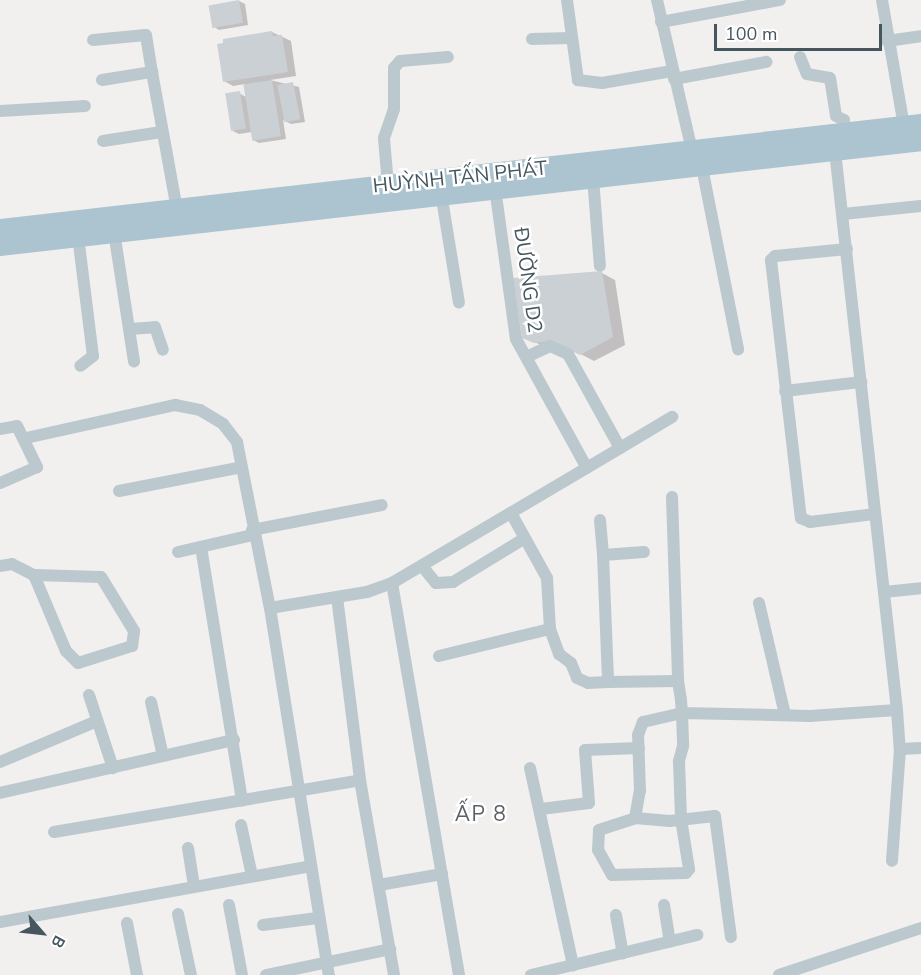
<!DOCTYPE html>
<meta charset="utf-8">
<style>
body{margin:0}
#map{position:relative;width:921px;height:975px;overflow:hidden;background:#f2efef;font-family:"Nunito Sans",sans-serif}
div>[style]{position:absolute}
.shadow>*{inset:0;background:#0003}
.building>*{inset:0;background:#cad0d4;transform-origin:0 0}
.minor>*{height:12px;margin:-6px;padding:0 6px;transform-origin:6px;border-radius:6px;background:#bbc9cf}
.primary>*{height:20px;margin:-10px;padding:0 10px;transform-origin:10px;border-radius:10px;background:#acc4d0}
span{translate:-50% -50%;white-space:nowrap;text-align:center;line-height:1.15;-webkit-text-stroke:5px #fff;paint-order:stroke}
.street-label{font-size:20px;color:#45565e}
.neighbourhood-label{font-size:21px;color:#5b6165;letter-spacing:1.5px}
.north{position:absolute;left:12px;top:903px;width:60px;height:60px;-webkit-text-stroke:4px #fff;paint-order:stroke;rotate:118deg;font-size:16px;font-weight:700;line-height:24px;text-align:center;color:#45565e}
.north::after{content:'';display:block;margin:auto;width:21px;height:27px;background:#45565e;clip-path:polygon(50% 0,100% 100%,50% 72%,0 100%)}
.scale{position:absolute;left:714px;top:24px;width:168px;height:27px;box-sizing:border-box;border:3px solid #45565e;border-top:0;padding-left:8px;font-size:18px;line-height:21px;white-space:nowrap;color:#45565e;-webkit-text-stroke:4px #fff;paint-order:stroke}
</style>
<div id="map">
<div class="shadow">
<i style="clip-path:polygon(239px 1px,245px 4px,248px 25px,219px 30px,213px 26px)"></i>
<i style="clip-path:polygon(272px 32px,291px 41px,296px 76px,270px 80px,299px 87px,305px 122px,291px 124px,283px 120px,286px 139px,259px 143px,253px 140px,252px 132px,239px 134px,233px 131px,239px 93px,246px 97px,245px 84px,233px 86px,224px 81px)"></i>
<i style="clip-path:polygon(602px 273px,615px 280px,625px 345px,594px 361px,567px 347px,549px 349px,524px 337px)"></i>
</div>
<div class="building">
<i style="left:239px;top:0;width:23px;height:31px;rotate:80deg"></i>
<i style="clip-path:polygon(272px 31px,273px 36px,282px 35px,288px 72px,223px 82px,217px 44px,223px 43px,223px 39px)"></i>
<i style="left:272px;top:80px;width:57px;height:29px;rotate:81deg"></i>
<i style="left:293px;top:82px;width:38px;height:16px;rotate:79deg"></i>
<i style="left:240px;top:91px;width:38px;height:15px;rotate:81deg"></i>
<i style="clip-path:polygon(602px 271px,613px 337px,580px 355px,552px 341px,534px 343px,522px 338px,513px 278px)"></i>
</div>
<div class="minor">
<i style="left:567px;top:0;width:81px;rotate:82.2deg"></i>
<i style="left:578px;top:80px;width:24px;rotate:7deg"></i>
<i style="left:602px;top:83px;width:71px;rotate:-9.7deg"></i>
<i style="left:657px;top:0;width:154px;rotate:76.9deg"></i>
<i style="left:882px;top:0;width:128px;rotate:80.1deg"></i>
<i style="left:661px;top:22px;width:121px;rotate:-10.5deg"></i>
<i style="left:532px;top:39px;width:40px;rotate:-1.4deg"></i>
<i style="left:93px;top:40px;width:53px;rotate:-5.4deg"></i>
<i style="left:146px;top:35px;width:37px;rotate:81deg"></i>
<i style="left:887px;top:41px;width:34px;rotate:-8deg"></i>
<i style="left:800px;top:57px;width:18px;rotate:68deg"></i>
<i style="left:807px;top:74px;width:23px;rotate:10deg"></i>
<i style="left:830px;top:78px;width:38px;rotate:81deg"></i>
<i style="left:836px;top:116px;width:9px;rotate:27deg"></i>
<i style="left:844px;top:120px;width:13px;rotate:90deg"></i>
<i style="left:674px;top:79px;width:94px;rotate:-10.5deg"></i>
<i style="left:102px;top:80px;width:51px;rotate:-9.1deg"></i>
<i style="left:152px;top:72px;width:139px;rotate:79.7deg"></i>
<i style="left:0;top:111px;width:85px;rotate:-3.4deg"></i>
<i style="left:103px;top:141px;width:59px;rotate:-8.8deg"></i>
<i style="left:835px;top:151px;width:562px;rotate:83.67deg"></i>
<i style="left:897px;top:710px;width:39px;rotate:86deg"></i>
<i style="left:900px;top:749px;width:112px;rotate:94.1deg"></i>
<i style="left:702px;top:167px;width:186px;rotate:78.8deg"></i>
<i style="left:593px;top:178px;width:88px;rotate:85.5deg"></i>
<i style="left:388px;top:185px;width:47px;rotate:-94.9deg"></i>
<i style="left:384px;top:138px;width:31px;rotate:-71deg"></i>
<i style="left:394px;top:109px;width:41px;rotate:-90deg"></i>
<i style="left:394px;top:68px;width:9px;rotate:-49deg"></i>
<i style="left:400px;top:61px;width:48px;rotate:-4.8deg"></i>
<i style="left:495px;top:188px;width:152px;rotate:82.1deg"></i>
<i style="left:516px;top:339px;width:147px;rotate:61.2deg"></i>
<i style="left:441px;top:193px;width:111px;rotate:80.7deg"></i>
<i style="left:843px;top:214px;width:78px;rotate:-5.9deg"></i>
<i style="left:114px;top:232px;width:131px;rotate:81.2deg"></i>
<i style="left:78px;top:236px;width:121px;rotate:82.9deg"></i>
<i style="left:93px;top:356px;width:16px;rotate:142deg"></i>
<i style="left:847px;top:249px;width:72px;rotate:174.4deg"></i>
<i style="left:775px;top:256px;width:6px;rotate:135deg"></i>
<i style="left:771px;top:260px;width:260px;rotate:83.4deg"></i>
<i style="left:801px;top:518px;width:10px;rotate:24deg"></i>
<i style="left:810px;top:522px;width:64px;rotate:-7.1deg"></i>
<i style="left:129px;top:329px;width:26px;rotate:-4deg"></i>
<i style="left:155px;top:327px;width:24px;rotate:71deg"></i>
<i style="left:785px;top:391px;width:77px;rotate:-6.8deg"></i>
<i style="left:0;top:429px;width:17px;rotate:-10deg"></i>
<i style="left:17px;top:426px;width:46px;rotate:64deg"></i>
<i style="left:37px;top:467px;width:40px;rotate:156.6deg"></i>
<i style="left:26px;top:438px;width:153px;rotate:-12.5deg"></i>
<i style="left:175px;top:405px;width:25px;rotate:11deg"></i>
<i style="left:200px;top:410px;width:27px;rotate:31deg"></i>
<i style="left:223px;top:424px;width:23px;rotate:52deg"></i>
<i style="left:237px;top:442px;width:169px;rotate:78.8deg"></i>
<i style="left:270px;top:608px;width:372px;rotate:80.9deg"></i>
<i style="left:620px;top:448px;width:61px;rotate:-30.8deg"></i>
<i style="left:119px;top:491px;width:125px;rotate:-11deg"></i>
<i style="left:672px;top:497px;width:184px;rotate:88.1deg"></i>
<i style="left:678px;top:681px;width:19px;rotate:81deg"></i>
<i style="left:681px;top:700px;width:13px;rotate:86deg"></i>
<i style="left:682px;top:713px;width:33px;rotate:88deg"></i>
<i style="left:683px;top:746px;width:16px;rotate:105deg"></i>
<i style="left:679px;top:761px;width:58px;rotate:88deg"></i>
<i style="left:681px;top:819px;width:51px;rotate:80.9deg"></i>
<i style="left:689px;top:869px;width:5px;rotate:127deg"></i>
<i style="left:686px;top:873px;width:74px;rotate:178.5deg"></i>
<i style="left:612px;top:875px;width:29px;rotate:-119deg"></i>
<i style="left:598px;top:850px;width:20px;rotate:-87deg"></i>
<i style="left:599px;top:830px;width:38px;rotate:-18deg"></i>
<i style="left:635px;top:818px;width:27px;rotate:-80deg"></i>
<i style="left:640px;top:791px;width:56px;rotate:-92deg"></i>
<i style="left:638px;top:735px;width:14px;rotate:-69deg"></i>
<i style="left:643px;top:722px;width:40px;rotate:-13deg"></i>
<i style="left:682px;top:713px;width:128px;rotate:1.3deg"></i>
<i style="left:810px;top:716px;width:87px;rotate:-3.9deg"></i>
<i style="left:600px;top:520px;width:35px;rotate:85deg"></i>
<i style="left:252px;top:530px;width:132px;rotate:-10.9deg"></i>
<i style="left:201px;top:547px;width:257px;rotate:80.8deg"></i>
<i style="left:178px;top:552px;width:77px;rotate:-12.8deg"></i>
<i style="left:644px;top:552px;width:41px;rotate:175.8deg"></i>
<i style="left:603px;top:555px;width:127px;rotate:87.7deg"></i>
<i style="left:608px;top:682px;width:70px;rotate:-0.8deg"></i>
<i style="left:0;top:566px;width:12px;rotate:-9deg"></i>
<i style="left:12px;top:564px;width:25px;rotate:27deg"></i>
<i style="left:34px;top:575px;width:82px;rotate:67.2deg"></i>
<i style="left:66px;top:651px;width:17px;rotate:45deg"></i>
<i style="left:78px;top:663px;width:57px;rotate:-17.5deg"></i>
<i style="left:132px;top:646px;width:15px;rotate:-82deg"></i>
<i style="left:134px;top:631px;width:63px;rotate:-121.4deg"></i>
<i style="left:101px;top:577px;width:67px;rotate:-178.3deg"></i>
<i style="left:422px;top:566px;width:22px;rotate:51deg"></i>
<i style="left:436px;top:583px;width:17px;rotate:-3deg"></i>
<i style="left:453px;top:582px;width:84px;rotate:-31.4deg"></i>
<i style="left:392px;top:583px;width:398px;rotate:80.3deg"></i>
<i style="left:884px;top:592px;width:37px;rotate:-6deg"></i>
<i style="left:337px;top:597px;width:184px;rotate:82.8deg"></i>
<i style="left:360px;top:780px;width:198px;rotate:80.1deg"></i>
<i style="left:759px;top:603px;width:115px;rotate:76.9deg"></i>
<i style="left:270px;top:608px;width:98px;rotate:-9.4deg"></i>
<i style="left:367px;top:592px;width:27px;rotate:-20deg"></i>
<i style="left:392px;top:583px;width:265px;rotate:-30.6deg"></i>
<i style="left:620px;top:448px;width:107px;rotate:-119deg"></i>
<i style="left:568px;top:354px;width:20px;rotate:-156deg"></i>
<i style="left:550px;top:346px;width:26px;rotate:155deg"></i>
<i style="left:550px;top:629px;width:27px;rotate:70deg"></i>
<i style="left:559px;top:654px;width:15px;rotate:37deg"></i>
<i style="left:571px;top:663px;width:16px;rotate:68deg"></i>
<i style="left:577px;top:678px;width:12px;rotate:24deg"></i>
<i style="left:588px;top:683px;width:20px;rotate:-3deg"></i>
<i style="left:439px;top:656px;width:114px;rotate:-13.7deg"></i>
<i style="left:550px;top:629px;width:51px;rotate:-93.4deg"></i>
<i style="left:547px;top:578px;width:74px;rotate:-119deg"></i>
<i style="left:89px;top:695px;width:77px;rotate:71.8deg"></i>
<i style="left:151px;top:702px;width:55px;rotate:77.5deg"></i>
<i style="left:900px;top:749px;width:21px;rotate:-3deg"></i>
<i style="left:0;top:762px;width:105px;rotate:-22.9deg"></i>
<i style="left:530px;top:768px;width:202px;rotate:77.7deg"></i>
<i style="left:573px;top:965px;width:128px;rotate:-13.6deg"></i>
<i style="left:0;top:793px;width:240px;rotate:-12.8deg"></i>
<i style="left:541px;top:809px;width:48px;rotate:-7.1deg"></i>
<i style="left:589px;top:803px;width:53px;rotate:-94.3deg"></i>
<i style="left:585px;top:750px;width:54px;rotate:-2.1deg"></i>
<i style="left:635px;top:818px;width:35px;rotate:5deg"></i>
<i style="left:670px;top:821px;width:45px;rotate:-6.3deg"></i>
<i style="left:715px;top:816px;width:122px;rotate:82.5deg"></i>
<i style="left:241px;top:825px;width:52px;rotate:77.8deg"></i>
<i style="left:54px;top:832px;width:310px;rotate:-9.6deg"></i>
<i style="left:188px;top:848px;width:39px;rotate:81deg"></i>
<i style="left:379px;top:885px;width:64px;rotate:-9.9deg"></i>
<i style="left:229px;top:905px;width:71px;rotate:79.5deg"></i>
<i style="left:664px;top:905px;width:37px;rotate:81deg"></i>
<i style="left:178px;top:914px;width:62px;rotate:78deg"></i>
<i style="left:616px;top:915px;width:39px;rotate:80deg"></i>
<i style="left:0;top:922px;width:316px;rotate:-10.2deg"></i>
<i style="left:127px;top:923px;width:53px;rotate:79.1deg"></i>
<i style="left:263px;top:925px;width:55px;rotate:-7.3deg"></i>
<i style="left:266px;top:975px;width:127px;rotate:-11.8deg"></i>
<i style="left:531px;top:975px;width:43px;rotate:-13.4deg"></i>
<i style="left:779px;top:975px;width:150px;rotate:-18.3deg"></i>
</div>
<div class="primary">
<i style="left:0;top:229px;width:927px;rotate:-6.5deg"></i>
<i style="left:0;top:246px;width:927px;rotate:-6.5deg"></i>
</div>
<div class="street-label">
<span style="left:460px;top:177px;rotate:-6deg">HUỲNH TẤN PHÁT</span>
<span style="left:528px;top:280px;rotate:82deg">ĐƯỜNG D2</span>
</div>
<div class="neighbourhood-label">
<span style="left:481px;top:814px">ẤP 8</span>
</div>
<div class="north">B</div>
<div class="scale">100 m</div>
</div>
